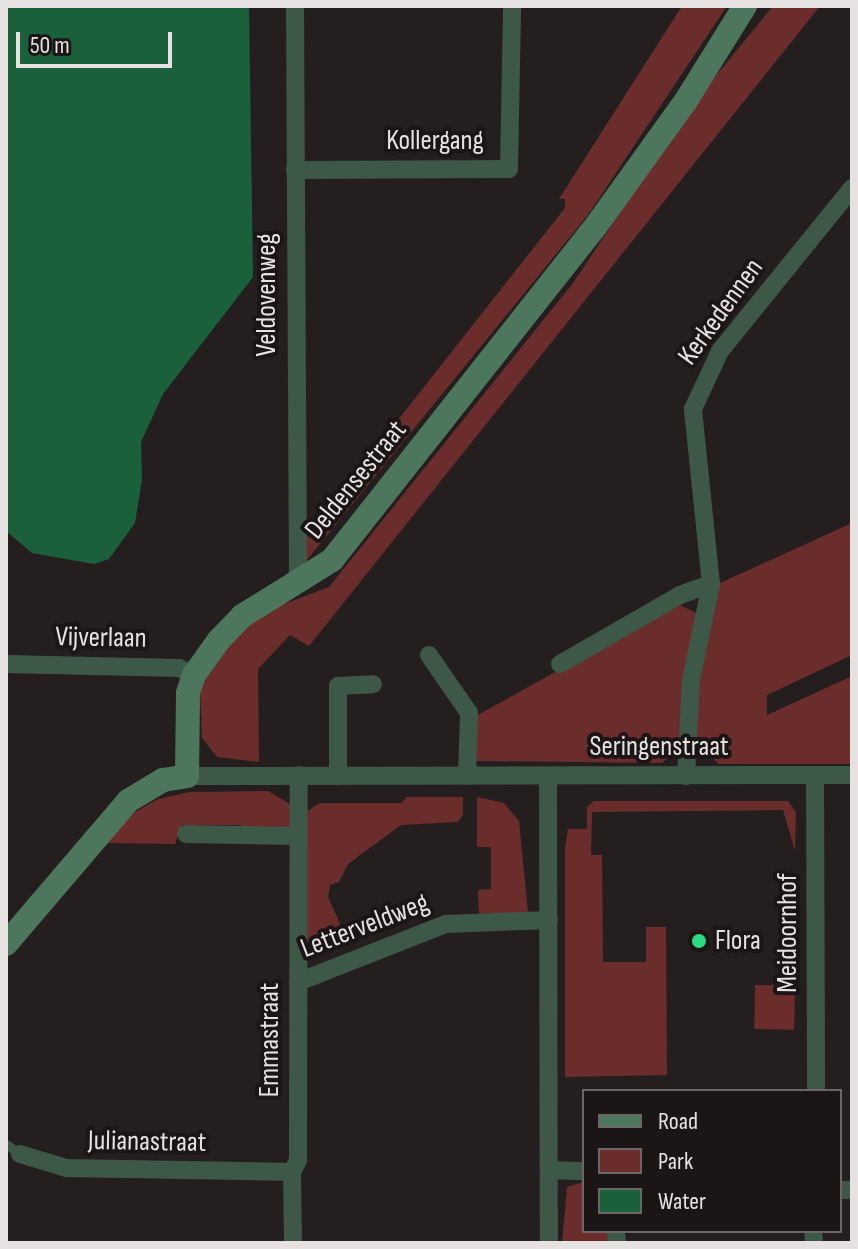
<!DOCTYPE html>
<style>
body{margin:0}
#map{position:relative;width:858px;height:1249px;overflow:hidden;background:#241f1e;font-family:"Sofia Sans Condensed",sans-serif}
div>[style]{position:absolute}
.green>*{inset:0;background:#6b2d2c;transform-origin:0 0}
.water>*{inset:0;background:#1a603b}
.lane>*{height:9px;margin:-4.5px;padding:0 4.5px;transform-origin:4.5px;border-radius:4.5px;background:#3e5847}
.street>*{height:18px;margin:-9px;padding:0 9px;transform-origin:9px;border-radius:9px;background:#3e5847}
.secondary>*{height:24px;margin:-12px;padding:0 12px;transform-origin:12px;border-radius:12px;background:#4d775c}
.dots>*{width:22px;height:22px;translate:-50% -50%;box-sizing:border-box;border:4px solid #1b1515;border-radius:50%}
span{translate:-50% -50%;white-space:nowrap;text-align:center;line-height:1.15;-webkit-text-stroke:8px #1b1515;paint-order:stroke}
.street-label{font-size:28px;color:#e6e2e2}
.poi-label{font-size:28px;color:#e6e2e2}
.left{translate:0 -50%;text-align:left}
.frame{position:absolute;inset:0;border:8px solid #e6e2e2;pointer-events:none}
.legend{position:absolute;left:582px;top:1089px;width:260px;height:144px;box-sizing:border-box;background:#1b1515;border:2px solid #6c6767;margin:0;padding:10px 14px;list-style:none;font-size:24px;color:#e6e2e2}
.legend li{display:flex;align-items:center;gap:16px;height:40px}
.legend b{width:40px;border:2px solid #6c6767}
.scale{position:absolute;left:16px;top:32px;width:156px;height:36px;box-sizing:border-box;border:4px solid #e6e2e2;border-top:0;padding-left:10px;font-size:24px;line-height:28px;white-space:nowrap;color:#e6e2e2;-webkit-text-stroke:6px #1b1515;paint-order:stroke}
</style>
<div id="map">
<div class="green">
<i style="clip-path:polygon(682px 6px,727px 6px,588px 215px,302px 566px,305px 538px,565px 208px,565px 199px,559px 199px)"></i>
<i style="clip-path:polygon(773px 6px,820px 6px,309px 646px,290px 635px,258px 669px,259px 762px,217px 757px,202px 738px,200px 688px,237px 634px,263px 612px,329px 587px,573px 283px,692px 105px)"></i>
<i style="clip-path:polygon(852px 523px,852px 655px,767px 695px,767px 715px,852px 676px,852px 764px,719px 764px,696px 745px,698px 691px,718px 584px)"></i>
<i style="clip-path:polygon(678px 604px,696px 613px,682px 745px,662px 763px,474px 761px,476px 716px)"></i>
<i style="clip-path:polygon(268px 791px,290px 804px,290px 828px,251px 832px,241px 825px,182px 825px,175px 844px,105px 843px,135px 812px,158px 799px,190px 792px)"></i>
<i style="clip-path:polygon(407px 797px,463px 797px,463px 815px,458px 822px,401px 825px,348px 864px,339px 882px,330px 885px,328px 897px,344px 933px,305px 950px,304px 813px,320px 803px,401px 803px)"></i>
<i style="clip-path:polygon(477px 797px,504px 803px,519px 821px,528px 913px,479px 914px,478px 890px,491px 889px,491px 847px,477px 847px)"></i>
<i style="clip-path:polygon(594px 801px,788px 801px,796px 812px,795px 851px,783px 810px,592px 812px,591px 855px,602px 855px,603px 962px,646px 962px,646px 927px,666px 927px,667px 1075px,565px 1077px,565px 848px,568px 829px,587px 829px,587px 807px)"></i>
<i style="left:755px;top:985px;width:40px;height:44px;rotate:1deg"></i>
<i style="clip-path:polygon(584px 1182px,584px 1231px,608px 1231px,608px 1243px,562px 1243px,567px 1187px)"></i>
</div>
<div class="water">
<i style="clip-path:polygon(6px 6px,249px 6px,253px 277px,163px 394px,141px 442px,142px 480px,135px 523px,109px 559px,94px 564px,32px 553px,6px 531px)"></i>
</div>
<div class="lane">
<i style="left:6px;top:1144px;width:17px;rotate:36deg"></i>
</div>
<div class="street">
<i style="left:295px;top:6px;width:578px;rotate:89.7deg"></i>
<i style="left:295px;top:170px;width:214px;rotate:-0.3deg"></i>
<i style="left:509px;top:169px;width:163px;rotate:-88.9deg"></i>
<i style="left:429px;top:655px;width:70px;rotate:55.4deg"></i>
<i style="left:469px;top:713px;width:63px;rotate:91.8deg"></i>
<i style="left:6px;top:664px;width:173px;rotate:1.3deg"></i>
<i style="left:179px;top:668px;width:17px;rotate:25deg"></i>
<i style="left:560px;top:664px;width:138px;rotate:-29.9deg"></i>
<i style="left:680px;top:595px;width:33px;rotate:-20deg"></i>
<i style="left:815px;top:775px;width:316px;rotate:89.8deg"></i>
<i style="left:187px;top:776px;width:665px;rotate:-0.09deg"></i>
<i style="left:338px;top:776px;width:90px;rotate:-90deg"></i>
<i style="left:338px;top:686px;width:35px;rotate:-3deg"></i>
<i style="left:548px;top:776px;width:467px;rotate:89.9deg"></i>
<i style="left:686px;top:776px;width:96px;rotate:-87deg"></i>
<i style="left:691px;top:680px;width:98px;rotate:-78.2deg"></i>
<i style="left:711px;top:584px;width:176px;rotate:-95.9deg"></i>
<i style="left:693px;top:409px;width:64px;rotate:-65deg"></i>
<i style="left:720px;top:351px;width:210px;rotate:-51deg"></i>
<i style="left:186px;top:834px;width:112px;rotate:1deg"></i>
<i style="left:298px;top:982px;width:159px;rotate:-21.4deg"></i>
<i style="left:446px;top:924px;width:103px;rotate:-2.2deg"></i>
<i style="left:20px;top:1154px;width:48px;rotate:16.9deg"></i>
<i style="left:66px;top:1168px;width:226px;rotate:1deg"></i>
<i style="left:549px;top:1170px;width:35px;rotate:2deg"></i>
<i style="left:840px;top:1190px;width:12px"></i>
<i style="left:616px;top:1231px;width:12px;rotate:85deg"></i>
<i style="left:813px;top:1231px;width:12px;rotate:85deg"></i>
<i style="left:293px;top:1243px;width:71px;rotate:-90.8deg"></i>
<i style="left:292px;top:1172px;width:13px;rotate:-63deg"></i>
<i style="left:298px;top:1160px;width:385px;rotate:-89.9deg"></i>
</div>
<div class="secondary">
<i style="left:6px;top:944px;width:188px;rotate:-49.5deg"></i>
<i style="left:128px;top:801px;width:41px;rotate:-31deg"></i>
<i style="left:163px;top:780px;width:24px;rotate:-9deg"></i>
<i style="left:187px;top:776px;width:83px;rotate:-89.3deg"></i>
<i style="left:188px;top:693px;width:19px;rotate:-72deg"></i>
<i style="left:194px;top:675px;width:43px;rotate:-54.5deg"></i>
<i style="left:219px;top:640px;width:33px;rotate:-46deg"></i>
<i style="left:242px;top:616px;width:106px;rotate:-31.9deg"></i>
<i style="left:332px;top:560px;width:421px;rotate:-51.7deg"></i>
<i style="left:593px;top:230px;width:161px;rotate:-54.3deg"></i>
<i style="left:687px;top:99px;width:110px;rotate:-58.1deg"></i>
</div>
<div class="dots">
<i style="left:699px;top:941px;background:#2bd884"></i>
</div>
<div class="street-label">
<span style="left:435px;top:141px">Kollergang</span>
<span style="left:267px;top:295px;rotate:-90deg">Veldovenweg</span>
<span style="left:721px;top:312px;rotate:-54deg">Kerkedennen</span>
<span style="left:356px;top:480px;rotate:-51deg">Deldensestraat</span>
<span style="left:101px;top:638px;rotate:1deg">Vijverlaan</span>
<span style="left:659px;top:747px">Seringenstraat</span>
<span style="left:365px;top:926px;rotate:-21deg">Letterveldweg</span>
<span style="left:788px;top:933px;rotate:-90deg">Meidoornhof</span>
<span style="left:270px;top:1040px;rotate:-90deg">Emmastraat</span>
<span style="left:147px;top:1142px;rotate:1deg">Julianastraat</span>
</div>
<div class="poi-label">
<span class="left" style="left:715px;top:941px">Flora</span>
</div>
<div class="frame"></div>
<ul class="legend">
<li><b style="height:10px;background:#4d775c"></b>Road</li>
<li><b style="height:22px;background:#6b2d2c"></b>Park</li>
<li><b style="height:22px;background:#1a603b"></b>Water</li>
</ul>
<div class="scale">50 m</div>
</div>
